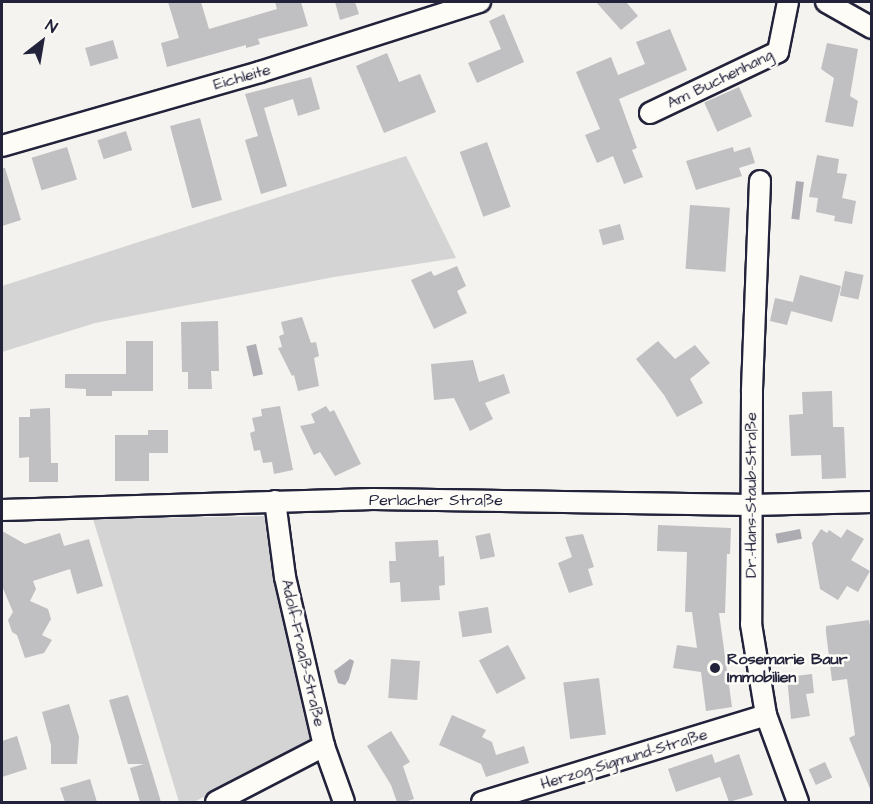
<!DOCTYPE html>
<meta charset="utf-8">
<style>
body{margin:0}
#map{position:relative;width:873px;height:804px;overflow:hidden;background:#f4f3ef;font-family:"Architects Daughter",sans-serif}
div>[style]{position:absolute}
.green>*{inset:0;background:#d5d4d5}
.water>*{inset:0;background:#acacb2;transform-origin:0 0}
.building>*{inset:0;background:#c0bfc2;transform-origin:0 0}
.roads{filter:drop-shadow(2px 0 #22223b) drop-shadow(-2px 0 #22223b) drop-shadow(0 2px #22223b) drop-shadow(0 -2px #22223b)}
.minor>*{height:20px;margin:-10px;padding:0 10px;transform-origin:10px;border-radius:10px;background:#fdfcf7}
.dots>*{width:16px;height:16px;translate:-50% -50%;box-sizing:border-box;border:3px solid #fdfcf7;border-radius:50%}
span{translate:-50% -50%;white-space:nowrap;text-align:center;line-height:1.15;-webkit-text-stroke:5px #fdfcf7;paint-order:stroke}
.street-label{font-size:16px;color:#22223b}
.poi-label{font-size:16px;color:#22223b;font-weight:700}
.left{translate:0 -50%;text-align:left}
.frame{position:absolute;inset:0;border:3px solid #22223b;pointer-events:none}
.north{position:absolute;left:12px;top:12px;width:60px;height:60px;-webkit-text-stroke:4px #fdfcf7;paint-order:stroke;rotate:31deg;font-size:16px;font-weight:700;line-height:24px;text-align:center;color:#22223b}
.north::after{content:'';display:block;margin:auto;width:21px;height:27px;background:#22223b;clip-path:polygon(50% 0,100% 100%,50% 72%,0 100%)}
</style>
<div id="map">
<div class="green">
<i style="clip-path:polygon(406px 156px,456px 258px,334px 277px,95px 323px,2px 352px,2px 286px)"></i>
<i style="clip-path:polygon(265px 516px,312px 740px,194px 802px,179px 802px,93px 519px)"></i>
</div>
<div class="water">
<i style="left:796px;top:181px;width:8px;height:38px;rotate:7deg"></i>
<i style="left:256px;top:344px;width:31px;height:10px;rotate:77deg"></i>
<i style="left:800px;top:529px;width:10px;height:25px;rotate:79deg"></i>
<i style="clip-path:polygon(350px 659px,354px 661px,349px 679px,345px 685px,338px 683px,334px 671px)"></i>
</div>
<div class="building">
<i style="clip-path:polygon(168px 2px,201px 2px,209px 29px,277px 9px,275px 2px,301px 2px,308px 26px,258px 39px,260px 44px,246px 48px,246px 45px,167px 67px,161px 43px,179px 38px)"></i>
<i style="clip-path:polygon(335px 2px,355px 2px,359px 14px,340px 20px)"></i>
<i style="clip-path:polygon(596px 2px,626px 2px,638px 16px,621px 30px)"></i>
<i style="clip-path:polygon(504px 14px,524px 62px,477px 83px,468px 63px,501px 49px,489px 21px)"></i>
<i style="clip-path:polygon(670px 29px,687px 70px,619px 99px,637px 148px,632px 150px,643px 177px,624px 184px,613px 156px,597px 163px,585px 135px,600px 129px,576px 72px,611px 57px,618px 75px,645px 64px,636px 42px)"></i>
<i style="left:113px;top:40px;width:19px;height:29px;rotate:74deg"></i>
<i style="clip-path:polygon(827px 43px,858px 49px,850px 96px,858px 101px,853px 127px,825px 122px,834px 78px,821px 69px)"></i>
<i style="clip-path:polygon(387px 53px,399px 82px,420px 74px,436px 112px,384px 133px,356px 66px)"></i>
<i style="clip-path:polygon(311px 77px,320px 109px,298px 116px,293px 99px,264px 108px,287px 186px,261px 194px,245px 140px,258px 136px,245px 94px)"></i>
<i style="left:739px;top:87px;width:32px;height:38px;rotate:66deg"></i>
<i style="left:200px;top:118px;width:85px;height:31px;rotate:75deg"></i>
<i style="left:126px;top:131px;width:20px;height:30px;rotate:72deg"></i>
<i style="left:487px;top:142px;width:69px;height:29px;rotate:70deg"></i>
<i style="left:67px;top:147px;width:34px;height:37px;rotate:73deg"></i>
<i style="clip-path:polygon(733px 147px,734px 152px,750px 147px,755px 163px,739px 168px,742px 176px,696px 190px,686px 161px)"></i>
<i style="clip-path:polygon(817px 155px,839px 159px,837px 173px,847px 174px,842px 198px,856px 201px,852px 224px,834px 221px,835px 216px,816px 212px,818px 198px,809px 197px)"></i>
<i style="clip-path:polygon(2px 168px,5px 168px,21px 220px,2px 226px)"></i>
<i style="left:690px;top:205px;width:40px;height:64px;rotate:4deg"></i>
<i style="left:620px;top:224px;width:16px;height:22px;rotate:75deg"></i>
<i style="clip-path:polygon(457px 266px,466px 286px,457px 291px,467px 313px,434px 329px,411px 280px,431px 271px,434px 276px)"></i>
<i style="left:845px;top:271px;width:19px;height:25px;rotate:12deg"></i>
<i style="clip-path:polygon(800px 275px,841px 286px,832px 322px,791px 311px,793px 305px,787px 325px,770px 321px,775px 298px,793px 302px)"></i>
<i style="clip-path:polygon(302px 317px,311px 343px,316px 342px,319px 356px,314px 358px,319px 386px,298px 391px,294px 375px,292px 376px,278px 348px,282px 347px,279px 336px,284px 334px,281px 322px)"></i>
<i style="clip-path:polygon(218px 321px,219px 371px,211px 371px,212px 389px,188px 389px,188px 372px,182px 372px,181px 322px)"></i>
<i style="clip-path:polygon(126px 341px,153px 341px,153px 391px,112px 391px,112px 396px,86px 396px,86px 389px,65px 388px,65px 374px,126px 374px)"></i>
<i style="clip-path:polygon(658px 341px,675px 359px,695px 345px,710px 363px,690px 379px,703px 403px,677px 417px,664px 395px,636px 359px)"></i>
<i style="clip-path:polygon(473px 360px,479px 382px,504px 374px,510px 393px,485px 403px,493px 419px,470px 431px,454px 398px,434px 400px,431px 364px)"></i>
<i style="clip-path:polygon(832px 391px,833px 427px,844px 427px,846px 478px,822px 479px,821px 455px,791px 456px,789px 415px,803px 414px,802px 392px)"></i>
<i style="clip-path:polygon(280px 406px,293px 470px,274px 474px,272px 462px,263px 463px,260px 450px,254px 451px,250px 433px,255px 431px,252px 418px,262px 416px,261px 409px)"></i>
<i style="clip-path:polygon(326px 406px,330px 412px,334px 410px,361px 464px,335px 476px,320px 452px,314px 455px,300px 426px,315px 423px,311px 414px)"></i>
<i style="clip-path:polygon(50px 408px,51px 463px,58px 463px,58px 482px,29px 482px,29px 457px,19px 458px,19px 417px,30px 417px,30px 409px)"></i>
<i style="clip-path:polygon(148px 430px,168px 430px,168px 453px,149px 453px,149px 481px,115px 481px,115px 435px,148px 435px)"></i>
<i style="clip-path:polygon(658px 525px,731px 528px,730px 554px,727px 554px,725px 613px,719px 613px,732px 707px,706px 711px,701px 672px,673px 668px,677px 645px,697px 648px,692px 612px,685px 612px,687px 552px,657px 551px)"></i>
<i style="clip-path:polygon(821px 529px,827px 533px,829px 530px,841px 538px,847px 529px,864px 539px,851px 560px,870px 571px,858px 592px,847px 586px,838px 600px,820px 589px,812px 543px)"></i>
<i style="clip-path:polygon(2px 531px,25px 544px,60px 533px,64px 546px,89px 539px,103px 586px,77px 594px,70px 569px,33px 581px,36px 589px,30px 601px,48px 609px,51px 619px,42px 635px,52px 640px,44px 653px,25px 658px,17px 635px,12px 632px,8px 620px,13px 612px,2px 586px)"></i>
<i style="left:490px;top:533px;width:24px;height:15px;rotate:78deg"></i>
<i style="clip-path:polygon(583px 534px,594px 567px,588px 569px,593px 585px,569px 593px,558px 563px,572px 557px,565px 537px)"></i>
<i style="clip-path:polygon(438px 540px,439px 557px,444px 556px,445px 585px,439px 586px,440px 600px,401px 602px,400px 582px,390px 583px,389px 561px,396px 561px,395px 542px)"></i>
<i style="left:488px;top:607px;width:26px;height:30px;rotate:81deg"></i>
<i style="clip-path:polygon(869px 620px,872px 638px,871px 791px,849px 738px,855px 735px,847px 679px,832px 681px,826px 632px,826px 626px)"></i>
<i style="left:508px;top:645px;width:38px;height:33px;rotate:62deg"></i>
<i style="left:391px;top:659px;width:29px;height:39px;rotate:4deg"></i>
<i style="clip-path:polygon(812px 674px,814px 693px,806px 694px,810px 716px,791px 719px,787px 677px)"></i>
<i style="left:599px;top:678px;width:57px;height:36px;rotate:83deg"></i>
<i style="clip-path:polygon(128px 695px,149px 762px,161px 802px,140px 802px,130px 768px,144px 764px,128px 764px,109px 700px)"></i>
<i style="clip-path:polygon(69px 704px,79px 737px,77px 764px,51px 764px,51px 745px,42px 712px)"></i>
<i style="clip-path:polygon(452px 715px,486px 730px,482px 737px,492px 742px,496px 755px,524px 746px,529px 763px,486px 777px,481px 764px,439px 745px)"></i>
<i style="clip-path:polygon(391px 731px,410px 762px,403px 766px,414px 799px,404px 802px,397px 802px,391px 785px,367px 746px)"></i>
<i style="clip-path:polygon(17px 736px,27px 769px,2px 777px,2px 741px)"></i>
<i style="clip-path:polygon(712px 754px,715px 763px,739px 754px,753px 795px,729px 802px,720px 777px,676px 792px,668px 769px)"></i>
<i style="left:825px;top:762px;width:17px;height:18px;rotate:65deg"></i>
<i style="clip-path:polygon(90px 779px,97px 802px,65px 802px,60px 788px)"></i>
</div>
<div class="roads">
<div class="minor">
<i style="left:826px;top:2px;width:53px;rotate:29.5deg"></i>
<i style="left:650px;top:113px;width:142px;rotate:-25.5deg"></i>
<i style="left:778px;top:52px;width:51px;rotate:-78.7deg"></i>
<i style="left:2px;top:146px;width:268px;rotate:-16deg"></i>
<i style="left:260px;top:72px;width:231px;rotate:-17.7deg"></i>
<i style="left:760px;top:181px;width:211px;rotate:92.2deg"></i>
<i style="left:752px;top:392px;width:232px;rotate:90.2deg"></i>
<i style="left:751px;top:624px;width:92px;rotate:80.6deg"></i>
<i style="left:766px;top:715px;width:93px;rotate:69.8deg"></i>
<i style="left:275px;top:501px;width:77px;rotate:82.5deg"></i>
<i style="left:285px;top:577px;width:173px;rotate:77deg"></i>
<i style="left:324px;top:746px;width:59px;rotate:70.3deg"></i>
<i style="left:2px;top:510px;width:371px;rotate:-1.7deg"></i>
<i style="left:373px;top:499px;width:379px;rotate:0.9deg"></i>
<i style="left:752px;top:505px;width:120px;rotate:-1.4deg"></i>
<i style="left:216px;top:802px;width:122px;rotate:-27.4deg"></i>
<i style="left:482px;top:802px;width:297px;rotate:-17deg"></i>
</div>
</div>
<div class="dots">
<i style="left:715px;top:668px;background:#22223b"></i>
</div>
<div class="street-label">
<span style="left:242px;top:77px;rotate:-16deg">Eichleite</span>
<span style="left:720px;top:79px;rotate:-26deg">Am Buchenhang</span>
<span style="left:751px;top:495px;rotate:-90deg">Dr.-Hans-Staub-Straße</span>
<span style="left:436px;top:500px">Perlacher Straße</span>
<span style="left:303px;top:653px;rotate:77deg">Adolf-Fraaß-Straße</span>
<span style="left:624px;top:759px;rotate:-17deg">Herzog-Sigmund-Straße</span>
</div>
<div class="poi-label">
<span class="left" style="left:727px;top:668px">Rosemarie Baur<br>Immobilien</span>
</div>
<div class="frame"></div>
<div class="north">N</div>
</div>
